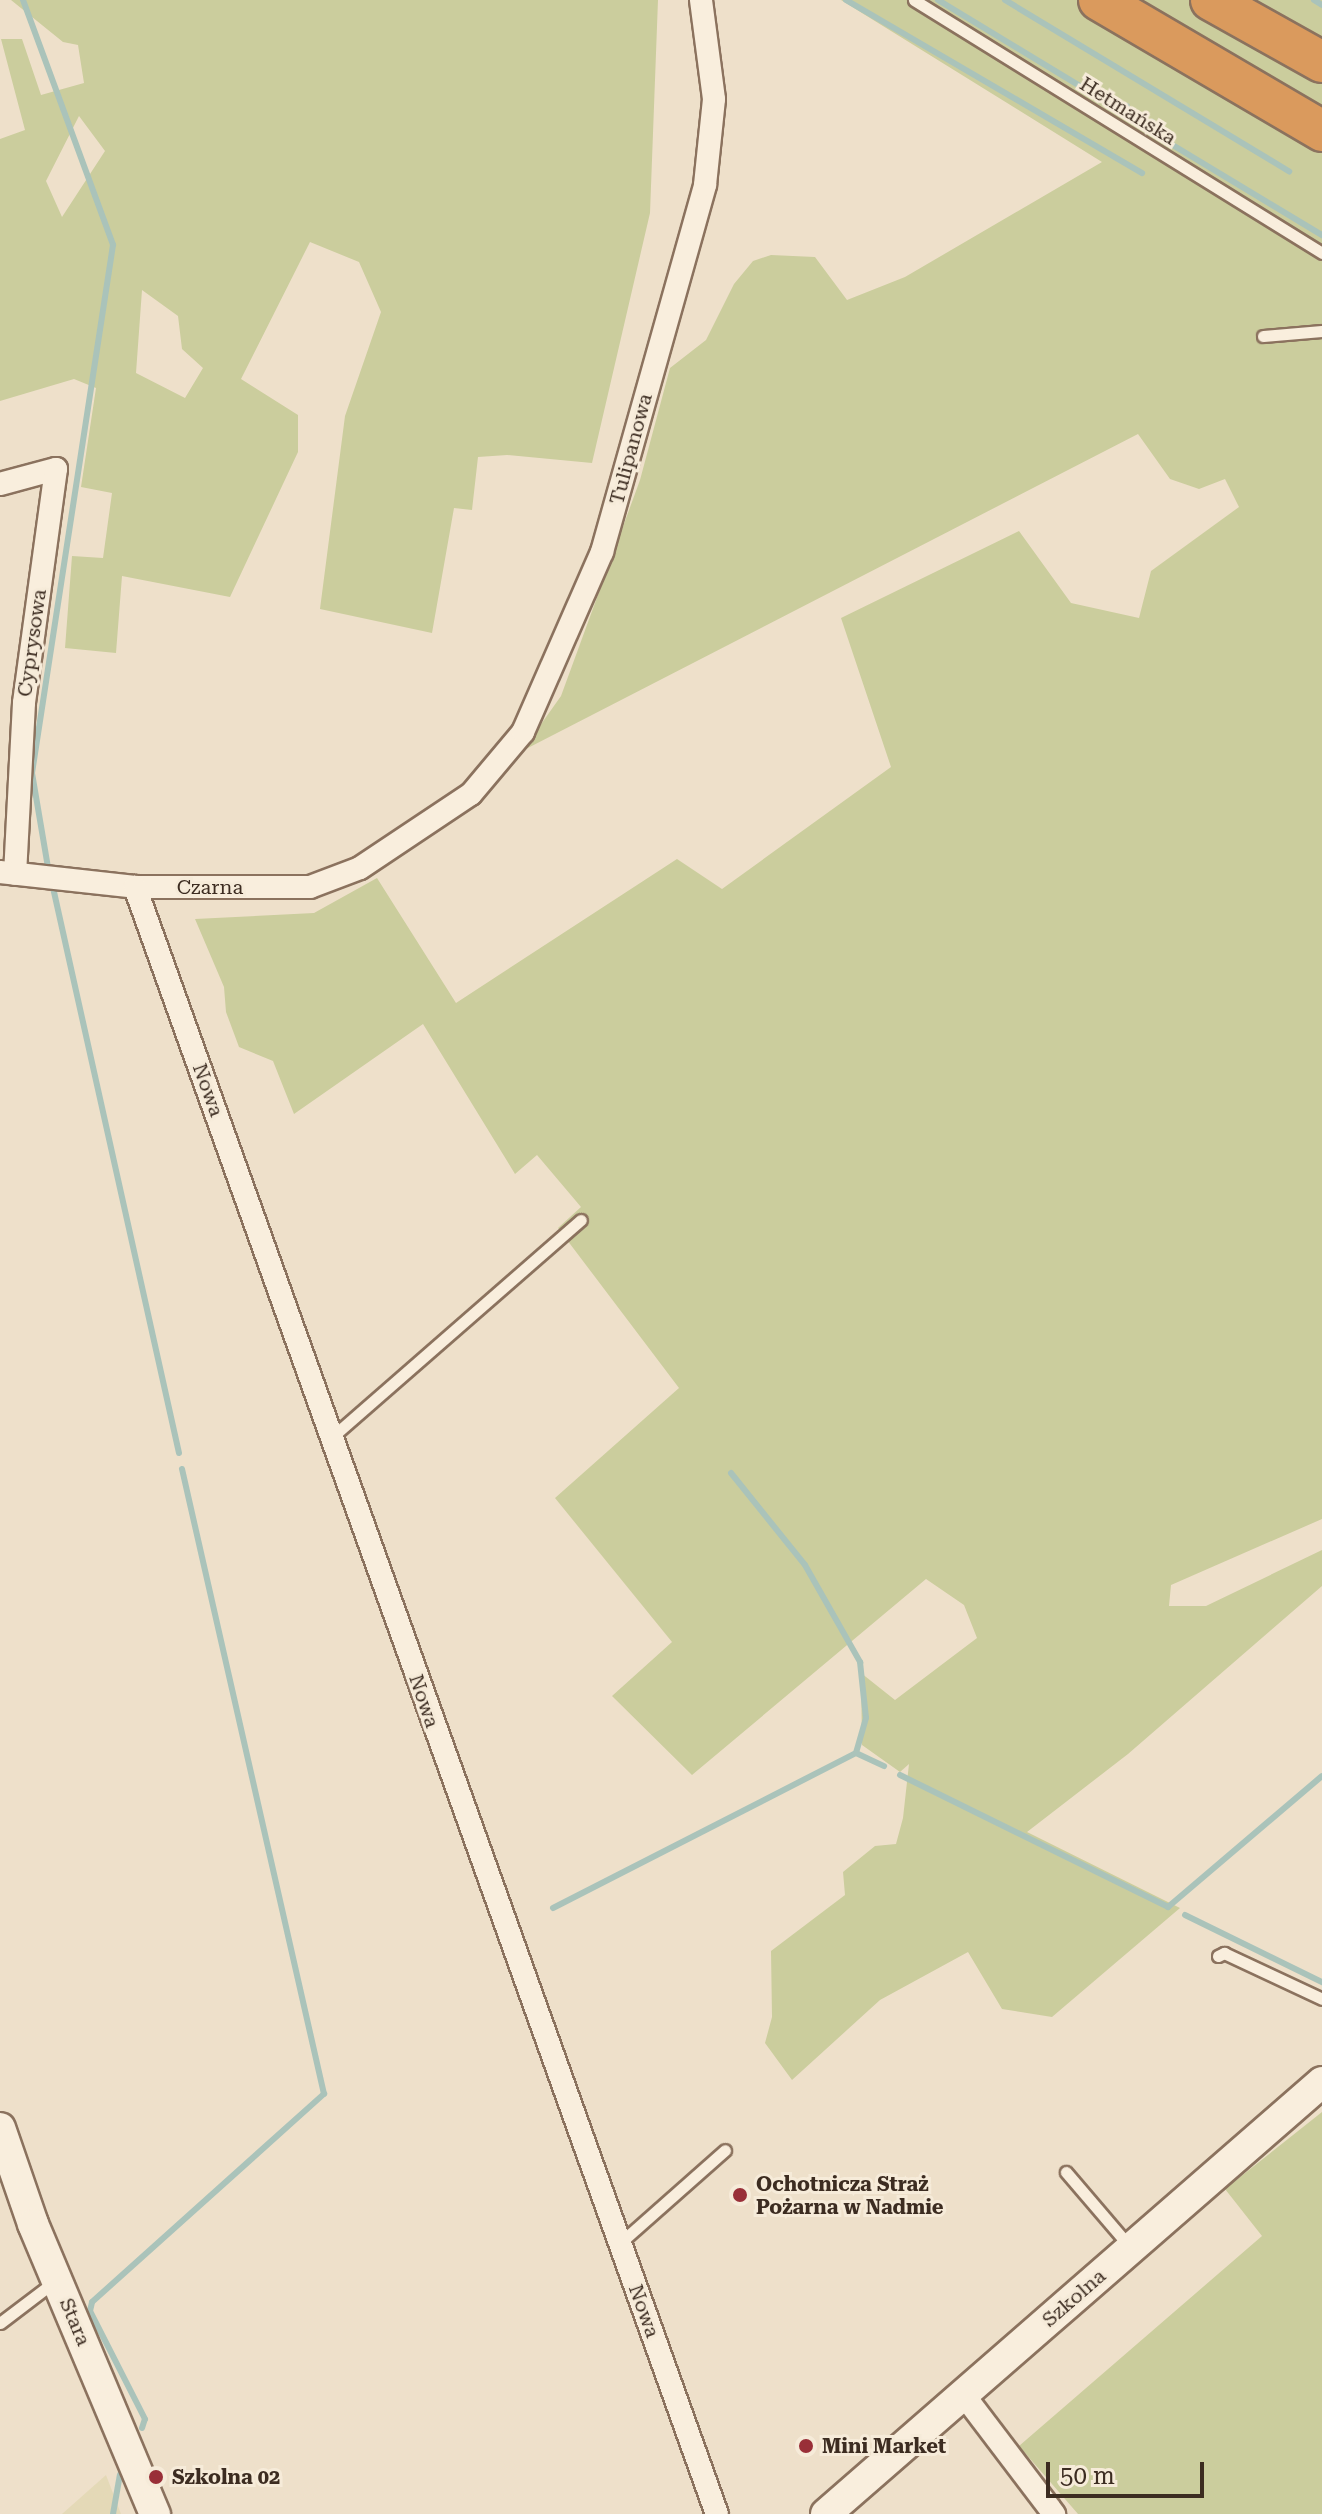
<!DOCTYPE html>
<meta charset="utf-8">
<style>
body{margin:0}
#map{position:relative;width:1322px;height:2514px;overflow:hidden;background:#eee0ca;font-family:"Roboto Serif",serif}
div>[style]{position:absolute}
.farmland>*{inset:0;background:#e4d9b7}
.green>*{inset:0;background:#cbcd9d}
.stream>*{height:6px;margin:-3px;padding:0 3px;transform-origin:3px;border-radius:3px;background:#aac3ba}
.roads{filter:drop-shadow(2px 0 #8b725e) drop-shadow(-2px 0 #8b725e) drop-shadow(0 2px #8b725e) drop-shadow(0 -2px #8b725e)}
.lane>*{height:11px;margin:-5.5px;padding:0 5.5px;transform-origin:5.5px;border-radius:5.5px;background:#f9eedd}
.street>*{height:22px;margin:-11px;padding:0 11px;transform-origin:11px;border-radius:11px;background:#f9eedd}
.secondary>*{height:30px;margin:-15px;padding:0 15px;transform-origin:15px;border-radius:15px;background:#f9eedd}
.highway>*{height:40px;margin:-20px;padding:0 20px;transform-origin:20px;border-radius:20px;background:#da9a5d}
.dots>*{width:22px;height:22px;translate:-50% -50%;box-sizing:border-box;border:4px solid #f6ebd9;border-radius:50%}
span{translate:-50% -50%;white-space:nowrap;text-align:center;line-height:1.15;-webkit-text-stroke:6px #f6ebd9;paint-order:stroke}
.street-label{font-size:20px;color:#3c2c21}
.poi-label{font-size:20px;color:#3c2c21;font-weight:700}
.left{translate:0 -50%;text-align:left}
.scale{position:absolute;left:1046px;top:2462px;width:158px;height:36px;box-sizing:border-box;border:4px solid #3c2c21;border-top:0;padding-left:10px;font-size:24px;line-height:28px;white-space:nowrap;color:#3c2c21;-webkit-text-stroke:6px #f6ebd9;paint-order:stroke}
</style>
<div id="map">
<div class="farmland">
<i style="clip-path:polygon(106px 2475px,121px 2514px,62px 2514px)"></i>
</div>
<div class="green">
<i style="clip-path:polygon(evenodd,11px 0,658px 0,650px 213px,592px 463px,507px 455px,478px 457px,472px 510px,454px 508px,432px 633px,320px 609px,345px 416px,381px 312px,359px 262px,310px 242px,241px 379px,298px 415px,298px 452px,230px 597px,122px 576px,116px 653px,65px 648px,72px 556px,103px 558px,112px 493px,81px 487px,96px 388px,74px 379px,0 401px,0 139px,25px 130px,1px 39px,22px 39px,41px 95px,84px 83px,78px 45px,63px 42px,11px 0,79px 116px,105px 151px,62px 217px,46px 181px,79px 116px,11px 0,142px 290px,178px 316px,182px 349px,203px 368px,185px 398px,136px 373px,142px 290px)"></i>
<i style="clip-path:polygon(841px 0,1322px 0,1322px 1519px,1171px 1585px,1169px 1606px,1206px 1606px,1322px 1550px,1322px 1586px,1128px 1754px,1027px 1832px,1180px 1908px,1052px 2017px,1002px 2009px,968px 1952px,880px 2000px,792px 2080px,765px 2043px,772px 2017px,771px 1951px,845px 1895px,843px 1872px,875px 1846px,896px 1844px,903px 1818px,909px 1764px,900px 1772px,862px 1745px,861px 1673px,895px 1700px,977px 1638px,964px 1605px,926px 1579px,692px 1775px,612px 1696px,672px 1642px,555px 1498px,679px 1388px,558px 1228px,581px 1207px,537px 1155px,515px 1174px,423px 1024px,294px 1114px,273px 1061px,239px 1047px,226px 1012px,224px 987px,195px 919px,314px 913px,377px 878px,456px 1003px,677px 859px,722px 889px,891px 767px,841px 618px,1019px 531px,1071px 603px,1139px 618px,1151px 571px,1239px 507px,1225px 479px,1199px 489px,1170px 479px,1138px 434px,522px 751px,561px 696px,640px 480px,670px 368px,706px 340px,734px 284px,753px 261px,771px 255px,815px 257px,847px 300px,905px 277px,1102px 162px)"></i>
<i style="clip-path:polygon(1322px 2112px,1322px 2514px,1078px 2514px,1019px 2446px,1262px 2236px,1225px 2189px)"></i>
</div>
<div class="stream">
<i style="left:23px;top:0;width:261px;rotate:69.8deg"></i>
<i style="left:113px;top:245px;width:534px;rotate:98.72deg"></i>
<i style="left:32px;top:773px;width:101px;rotate:80.4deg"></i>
<i style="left:846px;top:0;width:343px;rotate:30.3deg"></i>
<i style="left:938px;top:0;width:199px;rotate:31.2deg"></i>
<i style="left:1108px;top:103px;width:19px;rotate:9deg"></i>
<i style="left:1005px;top:0;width:332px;rotate:31.1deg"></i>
<i style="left:1314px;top:0;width:9px;rotate:32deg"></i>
<i style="left:1152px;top:122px;width:18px;rotate:61deg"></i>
<i style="left:1161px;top:138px;width:188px;rotate:31.1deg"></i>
<i style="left:52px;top:883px;width:584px;rotate:77.44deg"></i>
<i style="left:731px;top:1473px;width:118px;rotate:51.2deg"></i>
<i style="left:805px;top:1565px;width:112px;rotate:60.4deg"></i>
<i style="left:860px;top:1662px;width:56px;rotate:83.9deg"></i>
<i style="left:866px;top:1718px;width:36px;rotate:106deg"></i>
<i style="left:900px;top:1775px;width:299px;rotate:26.2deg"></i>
<i style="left:1168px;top:1907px;width:202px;rotate:-40.4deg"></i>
<i style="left:553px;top:1908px;width:340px;rotate:-27.1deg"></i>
<i style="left:856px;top:1753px;width:31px;rotate:25deg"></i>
<i style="left:1185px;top:1915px;width:153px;rotate:26.1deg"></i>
<i style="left:142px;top:2428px;width:9px;rotate:-72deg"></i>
<i style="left:145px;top:2419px;width:121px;rotate:-117deg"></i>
<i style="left:90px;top:2311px;width:9px;rotate:-77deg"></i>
<i style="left:92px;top:2302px;width:312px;rotate:-41.9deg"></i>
<i style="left:324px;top:2094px;width:641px;rotate:-102.8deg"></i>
<i style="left:113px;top:2514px;width:40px;rotate:-80deg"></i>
</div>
<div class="roads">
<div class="lane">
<i style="left:914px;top:0;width:480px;rotate:31.8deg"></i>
<i style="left:1263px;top:336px;width:59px;rotate:-4.8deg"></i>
<i style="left:332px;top:1437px;width:330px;rotate:-41.1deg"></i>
<i style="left:1218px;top:1956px;width:7px;rotate:-27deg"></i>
<i style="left:1224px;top:1953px;width:108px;rotate:25.1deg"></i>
<i style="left:1066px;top:2172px;width:100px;rotate:49.5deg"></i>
<i style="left:620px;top:2243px;width:140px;rotate:-41.5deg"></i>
<i style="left:0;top:2323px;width:68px;rotate:-37.2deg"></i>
</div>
<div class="street">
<i style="left:0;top:484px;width:58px;rotate:-15deg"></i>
<i style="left:56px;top:469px;width:236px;rotate:97.8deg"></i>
<i style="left:24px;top:703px;width:171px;rotate:93deg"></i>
<i style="left:0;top:872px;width:136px;rotate:6.3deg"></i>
<i style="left:135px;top:887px;width:175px"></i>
<i style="left:310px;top:887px;width:53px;rotate:-20.8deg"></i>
<i style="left:360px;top:868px;width:133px;rotate:-33.7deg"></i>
<i style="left:471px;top:794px;width:81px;rotate:-50deg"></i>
<i style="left:523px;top:732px;width:197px;rotate:-66.3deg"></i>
<i style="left:602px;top:552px;width:381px;rotate:-74.3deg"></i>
<i style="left:705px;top:185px;width:86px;rotate:-84deg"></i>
<i style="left:714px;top:99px;width:100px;rotate:-97.5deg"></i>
<i style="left:135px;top:887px;width:1728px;rotate:70.32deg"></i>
<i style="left:963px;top:2394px;width:151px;rotate:52.8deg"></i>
</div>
<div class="secondary">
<i style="left:0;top:2128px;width:102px;rotate:71deg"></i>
<i style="left:33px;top:2224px;width:315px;rotate:67.2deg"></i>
<i style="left:826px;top:2514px;width:658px;rotate:-41.05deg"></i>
</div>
<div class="highway">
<i style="left:1099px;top:0;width:259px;rotate:30.4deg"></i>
<i style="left:1211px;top:0;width:127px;rotate:29.2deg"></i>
</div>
</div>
<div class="dots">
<i style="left:740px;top:2195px;background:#992f38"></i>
<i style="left:806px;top:2446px;background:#992f38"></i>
<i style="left:156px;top:2477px;background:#992f38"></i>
</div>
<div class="street-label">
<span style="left:1128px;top:111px;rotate:32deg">Hetmańska</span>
<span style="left:631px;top:449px;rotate:-75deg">Tulipanowa</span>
<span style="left:32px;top:643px;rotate:-82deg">Cyprysowa</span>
<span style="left:210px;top:887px">Czarna</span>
<span style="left:208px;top:1090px;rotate:70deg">Nowa</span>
<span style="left:424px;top:1701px;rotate:71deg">Nowa</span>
<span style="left:1074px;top:2298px;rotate:-41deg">Szkolna</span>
<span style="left:644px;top:2311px;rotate:70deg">Nowa</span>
<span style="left:75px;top:2322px;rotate:67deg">Stara</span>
</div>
<div class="poi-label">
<span class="left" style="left:756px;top:2196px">Ochotnicza Straż<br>Pożarna w Nadmie</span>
<span class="left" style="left:822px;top:2446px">Mini Market</span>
<span class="left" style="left:172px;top:2477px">Szkolna 02</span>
</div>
<div class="scale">50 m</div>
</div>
